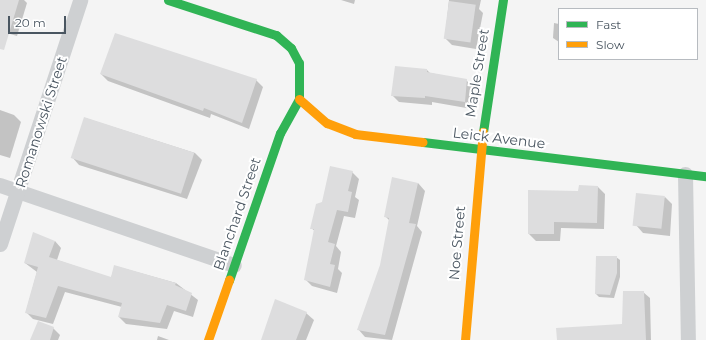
<!DOCTYPE html>
<style>
body{margin:0}
#map{position:relative;width:706px;height:340px;overflow:hidden;background:#f4f4f4;font-family:Montserrat,sans-serif}
div>[style]{position:absolute}
.shadow>*{inset:0;background:#0003}
.building>*{inset:0;background:#ddddde;transform-origin:0 0}
.street>*{height:15px;margin:-7.5px;padding:0 7.5px;transform-origin:7.5px;border-radius:7.5px;background:#ced0d2}
.fast>*{height:9px;margin:-4.5px;padding:0 4.5px;transform-origin:4.5px;border-radius:4.5px;background:#30b455}
.slow>*{height:9px;margin:-4.5px;padding:0 4.5px;transform-origin:4.5px;border-radius:4.5px;background:#ff9f0a}
span{translate:-50% -50%;white-space:nowrap;text-align:center;line-height:1.15;-webkit-text-stroke:4px #fff;paint-order:stroke}
.street-label{font-size:14px;color:#4a5661}
.legend{position:absolute;left:558px;top:8px;width:140px;height:52px;box-sizing:border-box;background:#fff;border:1px solid #b7bbc0;margin:0;padding:5px 7px;list-style:none;font-size:12px;color:#4a5661}
.legend li{display:flex;align-items:center;gap:8px;height:20px}
.legend b{width:20px;border:1px solid #b7bbc0}
.scale{position:absolute;left:8px;top:16px;width:58px;height:18px;box-sizing:border-box;border:2px solid #4a5661;border-top:0;padding-left:5px;font-size:12px;line-height:14px;white-space:nowrap;color:#4a5661;-webkit-text-stroke:3px #fff;paint-order:stroke}
</style>
<div id="map">
<div class="shadow">
<i style="clip-path:polygon(0 0,24px 0,27px 3px,17px 36px,0 31px)"></i>
<i style="clip-path:polygon(341px 0,355px 0,354px 4px)"></i>
<i style="clip-path:polygon(449px 0,481px 0,479px 9px,483px 13px,476px 49px,452px 45px,445px 38px)"></i>
<i style="clip-path:polygon(554px 23px,559px 24px,559px 42px,553px 38px)"></i>
<i style="clip-path:polygon(427px 70px,430px 73px,466px 80px,473px 87px,472px 109px,432px 102px,432px 105px,399px 102px,392px 95px)"></i>
<i style="clip-path:polygon(101px 74px,256px 80px,263px 87px,249px 129px,211px 114px,210px 118px,108px 81px)"></i>
<i style="clip-path:polygon(0 110px,14px 115px,21px 122px,10px 158px,0 155px)"></i>
<i style="clip-path:polygon(85px 118px,195px 153px,202px 160px,187px 199px,79px 165px,72px 157px)"></i>
<i style="clip-path:polygon(352px 172px,359px 179px,355px 197px,359px 200px,355px 218px,344px 216px,336px 246px,341px 252px,338px 269px,342px 273px,337px 293px,312px 286px,305px 279px,315px 231px,311px 228px,323px 203px)"></i>
<i style="clip-path:polygon(418px 183px,425px 191px,417px 226px,422px 232px,392px 340px,365px 337px,358px 329px,381px 266px,390px 221px,385px 216px)"></i>
<i style="clip-path:polygon(598px 187px,605px 194px,604px 229px,561px 228px,560px 241px,536px 241px,529px 234px,579px 192px)"></i>
<i style="clip-path:polygon(665px 197px,672px 204px,670px 236px,643px 233px,636px 225px)"></i>
<i style="clip-path:polygon(55px 241px,61px 248px,57px 260px,111px 278px,115px 266px,176px 283px,198px 300px,193px 317px,174px 311px,167px 329px,126px 324px,119px 317px,122px 307px,65px 292px,53px 324px,33px 319px,26px 312px,37px 272px,25px 263px)"></i>
<i style="clip-path:polygon(616px 257px,620px 260px,620px 277px,614px 298px,599px 297px,596px 294px)"></i>
<i style="clip-path:polygon(643px 292px,650px 298px,651px 340px,581px 340px,623px 325px)"></i>
<i style="clip-path:polygon(306px 313px,314px 320px,306px 340px,262px 340px)"></i>
<i style="clip-path:polygon(53px 328px,60px 335px,58px 340px,31px 340px)"></i>
<i style="clip-path:polygon(158px 336px,169px 340px,157px 340px)"></i>
</div>
<div class="building">
<i style="clip-path:polygon(0 0,19px 0,4px 50px,0 49px)"></i>
<i style="left:449px;top:1px;width:27px;height:38px;rotate:8deg"></i>
<i style="clip-path:polygon(115px 33px,257px 79px,242px 123px,204px 108px,203px 111px,100px 74px)"></i>
<i style="clip-path:polygon(395px 66px,427px 69px,427px 72px,467px 79px,465px 102px,425px 96px,425px 98px,391px 96px)"></i>
<i style="left:84px;top:117px;width:116px;height:43px;rotate:18deg"></i>
<i style="clip-path:polygon(330px 166px,353px 171px,348px 191px,352px 192px,348px 212px,337px 210px,328px 242px,335px 244px,330px 264px,335px 265px,330px 287px,304px 280px,314px 229px,310px 229px,316px 204px,322px 202px)"></i>
<i style="clip-path:polygon(392px 177px,418px 183px,409px 223px,416px 224px,385px 335px,357px 330px,380px 265px,389px 218px,384px 217px)"></i>
<i style="clip-path:polygon(579px 185px,598px 186px,597px 223px,554px 222px,554px 234px,528px 234px,528px 190px,578px 191px)"></i>
<i style="left:636px;top:193px;width:29px;height:33px;rotate:6deg"></i>
<i style="clip-path:polygon(33px 232px,55px 241px,49px 257px,111px 277px,114px 265px,176px 283px,175px 285px,192px 293px,186px 311px,167px 305px,160px 323px,118px 317px,122px 303px,58px 286px,46px 318px,25px 313px,38px 267px,24px 263px)"></i>
<i style="clip-path:polygon(596px 256px,617px 256px,617px 273px,610px 295px,595px 294px)"></i>
<i style="clip-path:polygon(623px 291px,644px 291px,646px 340px,557px 340px,556px 328px,622px 324px)"></i>
<i style="clip-path:polygon(275px 299px,307px 312px,296px 340px,261px 340px)"></i>
<i style="clip-path:polygon(38px 321px,54px 327px,50px 340px,30px 340px)"></i>
</div>
<div class="street">
<i style="left:685px;top:174px;width:166px;rotate:89deg"></i>
<i style="left:0;top:185px;width:247px;rotate:18.9deg"></i>
<i style="left:0;top:244px;width:257px;rotate:-71.8deg"></i>
</div>
<div class="fast">
<i style="left:168px;top:0;width:114px;rotate:18deg"></i>
<i style="left:276px;top:35px;width:20px;rotate:41deg"></i>
<i style="left:291px;top:48px;width:17px;rotate:62deg"></i>
<i style="left:299px;top:63px;width:36px;rotate:90deg"></i>
<i style="left:299px;top:99px;width:39px;rotate:119deg"></i>
<i style="left:280px;top:133px;width:156px;rotate:109.1deg"></i>
<i style="left:483px;top:132px;width:134px;rotate:-81.4deg"></i>
<i style="left:423px;top:142px;width:285px;rotate:6.9deg"></i>
</div>
<div class="slow">
<i style="left:299px;top:99px;width:37px;rotate:41deg"></i>
<i style="left:327px;top:123px;width:30px;rotate:21deg"></i>
<i style="left:355px;top:134px;width:68px;rotate:6.7deg"></i>
<i style="left:208px;top:340px;width:64px;rotate:-70.7deg"></i>
<i style="left:465px;top:340px;width:209px;rotate:-85.1deg"></i>
</div>
<div class="street-label">
<span style="left:477px;top:73px;rotate:-81deg">Maple Street</span>
<span style="left:41px;top:122px;rotate:-72deg">Romanowski Street</span>
<span style="left:499px;top:138px;rotate:7deg">Leick Avenue</span>
<span style="left:237px;top:214px;rotate:-71deg">Blanchard Street</span>
<span style="left:457px;top:243px;rotate:-85deg">Noe Street</span>
</div>
<ul class="legend">
<li><b style="height:5px;background:#30b455"></b>Fast</li>
<li><b style="height:5px;background:#ff9f0a"></b>Slow</li>
</ul>
<div class="scale">20 m</div>
</div>
